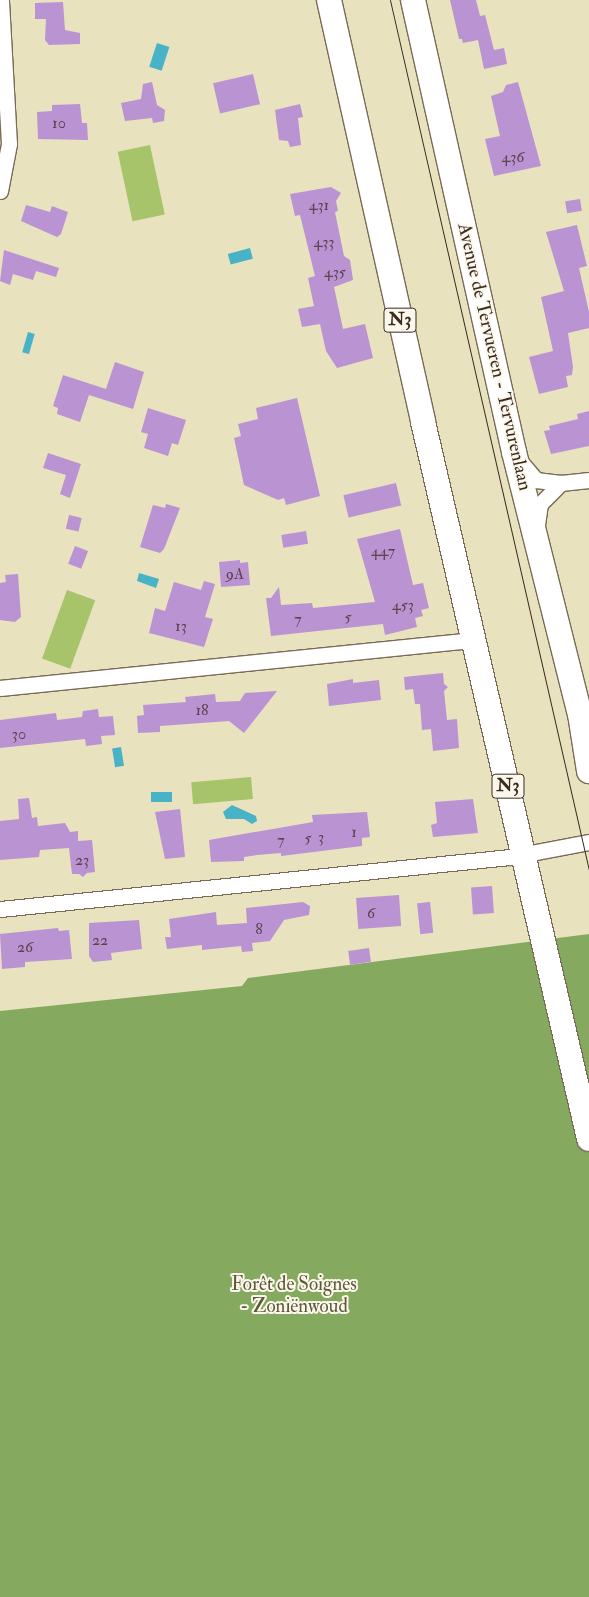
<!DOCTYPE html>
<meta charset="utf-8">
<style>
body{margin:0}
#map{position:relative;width:589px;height:1597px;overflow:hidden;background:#e8e2bf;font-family:"IM FELL Double Pica",serif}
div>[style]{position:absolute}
.green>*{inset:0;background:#a7c46b;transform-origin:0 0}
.forest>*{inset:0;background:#85aa5f}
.water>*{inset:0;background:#48b2c7;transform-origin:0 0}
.building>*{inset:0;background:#ba93d3;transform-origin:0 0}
.roads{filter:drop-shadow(1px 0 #786a56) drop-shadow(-1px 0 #786a56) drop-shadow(0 1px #786a56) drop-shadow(0 -1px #786a56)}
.street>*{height:15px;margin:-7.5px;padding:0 7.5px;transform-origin:7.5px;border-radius:7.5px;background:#fff}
.primary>*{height:24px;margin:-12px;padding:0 12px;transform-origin:12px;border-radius:12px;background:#fff}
.tram>*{height:1px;margin:-0.5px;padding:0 0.5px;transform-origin:0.5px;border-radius:0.5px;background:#3b2a1e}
span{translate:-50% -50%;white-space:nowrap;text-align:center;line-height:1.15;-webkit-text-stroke:4px #fbf7ec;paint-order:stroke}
.number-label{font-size:16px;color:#5b444b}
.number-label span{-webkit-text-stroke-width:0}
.shield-label span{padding:1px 4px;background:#fbf7ec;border:1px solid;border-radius:4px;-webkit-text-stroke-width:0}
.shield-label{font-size:18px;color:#3b2a1e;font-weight:700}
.street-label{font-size:19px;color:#3b2a1e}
.park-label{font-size:19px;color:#5b5835}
</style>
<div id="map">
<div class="green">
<i style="left:150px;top:145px;width:71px;height:33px;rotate:78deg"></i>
<i style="left:67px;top:590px;width:30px;height:73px;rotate:20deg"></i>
<i style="left:251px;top:777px;width:22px;height:60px;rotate:85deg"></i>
</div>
<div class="forest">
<i style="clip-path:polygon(589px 934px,589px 1597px,0 1597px,0 1011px,242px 986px,248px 978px)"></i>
</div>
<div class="water">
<i style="left:157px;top:43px;width:13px;height:25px;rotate:18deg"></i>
<i style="left:250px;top:248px;width:11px;height:23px;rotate:75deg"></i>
<i style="left:28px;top:332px;width:7px;height:21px;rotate:16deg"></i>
<i style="clip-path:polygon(139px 573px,159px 579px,156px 588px,137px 581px)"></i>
<i style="left:121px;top:747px;width:19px;height:9px;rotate:81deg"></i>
<i style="left:172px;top:792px;width:10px;height:21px;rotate:90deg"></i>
<i style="clip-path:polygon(232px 805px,256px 816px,257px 821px,252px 824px,244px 819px,226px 819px,223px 812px)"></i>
</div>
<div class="building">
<i style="clip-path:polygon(450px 0,476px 0,480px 16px,485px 15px,494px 50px,504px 48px,507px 64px,484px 69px,478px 40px,463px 43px,462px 39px,459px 39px)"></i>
<i style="clip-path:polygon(63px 2px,65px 30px,80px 33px,80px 44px,49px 45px,45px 40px,46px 19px,35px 19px,35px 3px)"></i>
<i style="left:253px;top:74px;width:31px;height:41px;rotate:77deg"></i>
<i style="clip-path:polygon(152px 82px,157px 105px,165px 110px,164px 121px,153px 123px,152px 118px,125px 121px,121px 103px,141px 99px,143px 84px)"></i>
<i style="clip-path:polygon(518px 82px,541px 166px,494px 176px,485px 139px,500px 136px,491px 96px,503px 92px,506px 85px)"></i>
<i style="clip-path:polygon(80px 104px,82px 123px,87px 123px,88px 140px,38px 139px,37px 112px,52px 111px,52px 105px)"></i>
<i style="clip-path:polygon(300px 104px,303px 117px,298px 118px,301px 145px,290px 147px,288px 141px,279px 140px,275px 110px)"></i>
<i style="clip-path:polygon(331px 187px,341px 193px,336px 201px,338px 211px,335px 212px,344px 256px,350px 260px,353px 280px,334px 287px,343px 329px,365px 324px,373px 358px,337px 368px,326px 351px,320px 324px,302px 327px,298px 309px,314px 306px,308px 278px,315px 276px,300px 215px,295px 216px,290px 194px)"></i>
<i style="left:580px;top:199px;width:12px;height:15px;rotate:81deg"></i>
<i style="clip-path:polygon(26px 205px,50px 212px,52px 206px,68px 212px,61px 234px,57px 237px,21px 221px)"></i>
<i style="clip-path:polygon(577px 225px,587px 266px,579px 268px,589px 312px,589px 328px,568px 333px,573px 367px,572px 375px,566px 376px,568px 387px,539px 394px,529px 357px,553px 351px,541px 297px,564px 291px,546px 232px)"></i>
<i style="clip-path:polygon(4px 250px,59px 268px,56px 277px,36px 271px,33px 280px,13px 274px,10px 285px,0 281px)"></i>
<i style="clip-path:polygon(115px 362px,144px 372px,133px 409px,89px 395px,80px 422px,57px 414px,58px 408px,53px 406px,63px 375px,106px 389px)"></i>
<i style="clip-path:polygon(297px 398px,320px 496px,286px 505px,284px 498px,278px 500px,244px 485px,234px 438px,241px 436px,238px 424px,258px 419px,256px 408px)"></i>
<i style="clip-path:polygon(148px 408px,186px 420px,178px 445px,172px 443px,168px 456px,144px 448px,148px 434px,141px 432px)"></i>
<i style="clip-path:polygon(589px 411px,589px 446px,551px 454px,544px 431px,550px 430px,549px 426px,578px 419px,577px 414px)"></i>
<i style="clip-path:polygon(48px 453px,81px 464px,70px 498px,60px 494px,66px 475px,43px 468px)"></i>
<i style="left:396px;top:483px;width:23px;height:54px;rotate:77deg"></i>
<i style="clip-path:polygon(166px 504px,180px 508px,164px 549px,160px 553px,140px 547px,153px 505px,165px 508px)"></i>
<i style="left:69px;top:515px;width:13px;height:14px;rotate:13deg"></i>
<i style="clip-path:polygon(400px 529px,413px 585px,423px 583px,429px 608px,421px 610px,423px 616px,415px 618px,417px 627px,385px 635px,383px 624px,271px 636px,266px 598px,271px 598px,279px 587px,281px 605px,312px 603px,313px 608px,375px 602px,357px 539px)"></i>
<i style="left:306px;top:531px;width:13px;height:25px;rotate:81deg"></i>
<i style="left:75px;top:546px;width:14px;height:19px;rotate:21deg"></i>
<i style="clip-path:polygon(240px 560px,240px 563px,248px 562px,250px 585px,221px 587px,219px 562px)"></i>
<i style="clip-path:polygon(18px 574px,21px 617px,15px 622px,0 620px,0 583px,6px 582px,5px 575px)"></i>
<i style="clip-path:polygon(204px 581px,215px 584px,205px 617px,213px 619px,204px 647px,149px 633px,155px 608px,165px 611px,174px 582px,201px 590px)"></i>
<i style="clip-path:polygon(443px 673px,444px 684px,448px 687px,444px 691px,447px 720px,457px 719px,459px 748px,433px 751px,431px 729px,422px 730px,420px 704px,415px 704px,413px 689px,405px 690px,404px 677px)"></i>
<i style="clip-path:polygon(353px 679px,353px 683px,379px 680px,381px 700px,329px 706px,327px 684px)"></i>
<i style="clip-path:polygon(277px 691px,244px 733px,229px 721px,160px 726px,160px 732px,138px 733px,137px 716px,144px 715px,143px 705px,186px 702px,185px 697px,215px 694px,216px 702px,240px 701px,245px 693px)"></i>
<i style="clip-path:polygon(98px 709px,99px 717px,113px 716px,115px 735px,101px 736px,102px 744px,86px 746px,85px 739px,0 748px,0 720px,56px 713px,57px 720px,82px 717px,83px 711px)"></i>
<i style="clip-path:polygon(29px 798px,32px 818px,37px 817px,38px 826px,65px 823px,70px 832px,78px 831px,78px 841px,92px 840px,95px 872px,87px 873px,83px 877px,79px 874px,72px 874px,69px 848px,40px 850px,39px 857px,0 860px,0 821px,19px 819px,18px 799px)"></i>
<i style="clip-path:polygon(473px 799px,478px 833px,433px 837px,431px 825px,437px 823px,435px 802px)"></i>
<i style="clip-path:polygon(180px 809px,185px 857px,165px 859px,155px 812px)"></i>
<i style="clip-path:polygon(367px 812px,370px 837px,362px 838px,362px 846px,281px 856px,281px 853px,257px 855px,244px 857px,244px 861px,211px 862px,209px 840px,313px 822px,312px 815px)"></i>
<i style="left:492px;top:886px;width:27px;height:21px;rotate:86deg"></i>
<i style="left:399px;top:895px;width:31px;height:43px;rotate:86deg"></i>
<i style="clip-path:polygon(303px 902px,310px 906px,309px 915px,284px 920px,270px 941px,252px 943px,253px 951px,242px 952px,241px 946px,202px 950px,202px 945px,167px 949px,165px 937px,171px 937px,169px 919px,216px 912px,217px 925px,247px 923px,246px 908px)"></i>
<i style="left:430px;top:902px;width:31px;height:13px;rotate:84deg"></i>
<i style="clip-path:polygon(139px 920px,142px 949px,111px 953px,112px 960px,93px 962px,89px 956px,89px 923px)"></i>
<i style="clip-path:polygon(58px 928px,59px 931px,69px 930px,72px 959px,25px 962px,25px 967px,2px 969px,0 934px)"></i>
<i style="left:369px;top:948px;width:14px;height:21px;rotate:82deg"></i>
</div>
<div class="roads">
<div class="street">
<i style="left:0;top:191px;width:48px;rotate:-79.2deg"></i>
<i style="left:9px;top:144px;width:144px;rotate:-93.2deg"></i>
<i style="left:520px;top:461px;width:25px;rotate:50deg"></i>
<i style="left:536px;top:480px;width:25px;rotate:7deg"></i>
<i style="left:561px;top:483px;width:28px;rotate:-6deg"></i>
<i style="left:537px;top:525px;width:21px;rotate:-82deg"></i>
<i style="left:540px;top:504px;width:30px;rotate:-45deg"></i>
<i style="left:0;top:688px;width:476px;rotate:-5.8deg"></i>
<i style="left:0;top:909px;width:513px;rotate:-5.82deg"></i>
<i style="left:510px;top:857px;width:80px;rotate:-10.8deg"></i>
</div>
<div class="primary">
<i style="left:329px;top:0;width:432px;rotate:77.4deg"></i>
<i style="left:423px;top:422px;width:736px;rotate:76.96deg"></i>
<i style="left:413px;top:0;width:463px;rotate:77.4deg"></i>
<i style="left:514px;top:452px;width:270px;rotate:75.9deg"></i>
<i style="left:580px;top:714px;width:58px;rotate:81deg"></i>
</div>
</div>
<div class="tram">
<i style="left:390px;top:0;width:892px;rotate:77.12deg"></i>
</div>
<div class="number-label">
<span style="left:59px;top:123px">10</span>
<span style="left:513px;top:157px">436</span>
<span style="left:319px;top:205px">431</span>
<span style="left:324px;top:242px">433</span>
<span style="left:335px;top:272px">435</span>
<span style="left:383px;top:551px">447</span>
<span style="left:235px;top:574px">9A</span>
<span style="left:403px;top:605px">453</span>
<span style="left:348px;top:617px">5</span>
<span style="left:298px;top:619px">7</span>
<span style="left:181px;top:626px">13</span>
<span style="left:202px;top:710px">18</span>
<span style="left:19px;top:734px">30</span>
<span style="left:354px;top:832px">1</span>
<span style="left:321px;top:837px">3</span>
<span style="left:308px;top:838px">5</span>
<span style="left:281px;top:840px">7</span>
<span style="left:82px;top:860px">23</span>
<span style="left:371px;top:913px">6</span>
<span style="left:259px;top:929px">8</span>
<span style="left:100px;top:940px">22</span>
<span style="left:25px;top:947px">26</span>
</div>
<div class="shield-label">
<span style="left:400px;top:320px">N3</span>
<span style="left:508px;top:786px">N3</span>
</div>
<div class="street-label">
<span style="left:494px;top:357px;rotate:77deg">Avenue de Tervueren - Tervurenlaan</span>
</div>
<div class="park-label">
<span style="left:294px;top:1296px">Forêt de Soignes<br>- Zoniënwoud</span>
</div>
</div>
